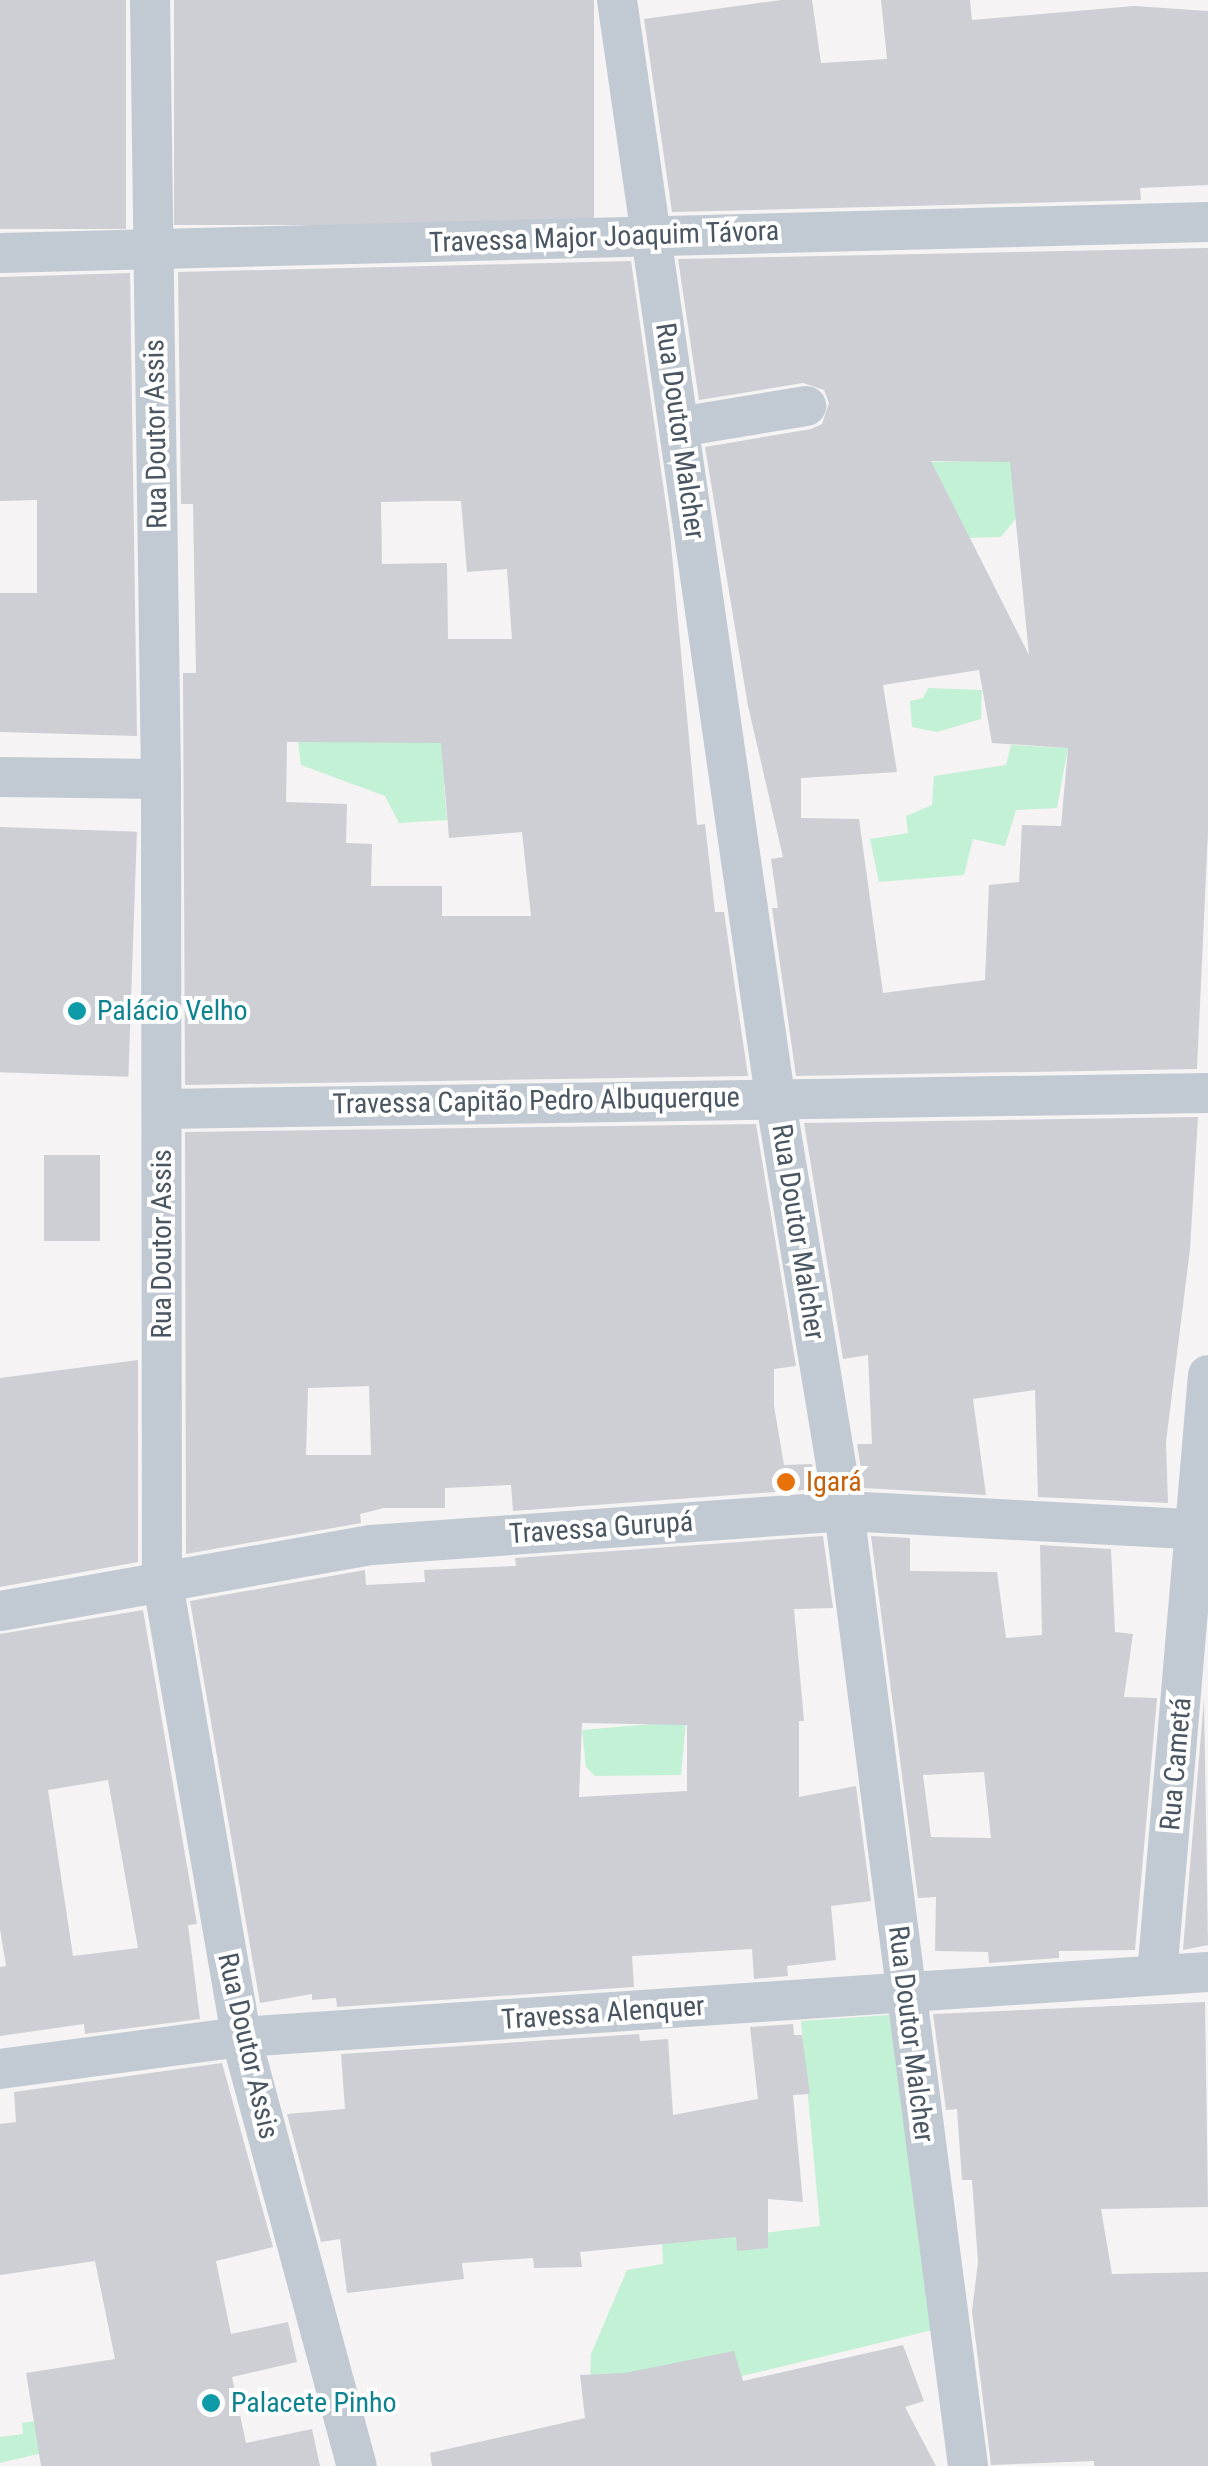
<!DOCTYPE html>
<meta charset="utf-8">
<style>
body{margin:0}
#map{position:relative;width:1208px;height:2466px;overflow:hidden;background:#f5f3f3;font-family:"Roboto Condensed",sans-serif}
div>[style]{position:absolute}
.green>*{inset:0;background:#c3f1d5}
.building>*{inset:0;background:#cdcfd5;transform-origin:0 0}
.minor>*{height:40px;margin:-20px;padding:0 20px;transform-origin:20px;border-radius:20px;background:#c1cad2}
.dots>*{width:28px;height:28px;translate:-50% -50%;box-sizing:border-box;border:5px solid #fff;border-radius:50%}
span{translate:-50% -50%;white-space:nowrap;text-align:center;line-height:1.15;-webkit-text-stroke:8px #fff;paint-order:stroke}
.street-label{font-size:28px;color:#4a5661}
.culture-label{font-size:28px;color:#0d838f}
.left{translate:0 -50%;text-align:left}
.food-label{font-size:28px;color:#c56008}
</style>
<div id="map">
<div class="green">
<i style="clip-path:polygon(1013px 440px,1022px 511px,1001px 537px,931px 539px,931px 462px,979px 461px)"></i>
<i style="clip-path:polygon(928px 688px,982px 690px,981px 719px,937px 732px,912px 727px,910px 701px,923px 698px)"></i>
<i style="clip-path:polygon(433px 739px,463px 743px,460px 783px,444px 785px,447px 820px,399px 823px,385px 796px,301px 765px,298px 742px)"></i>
<i style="clip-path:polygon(1011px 745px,1068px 748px,1057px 808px,1016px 810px,1005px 846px,973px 839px,964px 875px,879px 882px,870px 839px,908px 833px,906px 816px,932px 805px,934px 776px,1006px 765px)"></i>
<i style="clip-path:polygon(686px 1721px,681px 1775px,595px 1776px,586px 1767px,582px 1730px)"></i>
<i style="clip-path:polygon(903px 2014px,941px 2328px,589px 2413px,591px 2354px,627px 2270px,663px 2264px,661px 2223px,698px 2241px,820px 2226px,801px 2021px)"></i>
<i style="clip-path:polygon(89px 2413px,93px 2441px,0 2463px,0 2437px,23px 2434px,22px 2423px)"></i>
</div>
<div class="building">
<i style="left:0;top:0;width:126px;height:229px"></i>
<i style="left:174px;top:0;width:420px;height:225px"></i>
<i style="clip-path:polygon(781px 0,812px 0,821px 63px,887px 59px,881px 0,970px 0,972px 20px,1134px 6px,1208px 11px,1208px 185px,1140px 188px,1141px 200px,672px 212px,644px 19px)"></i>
<i style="clip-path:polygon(evenodd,1208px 248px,1208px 832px,1197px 1069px,796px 1076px,772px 908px,778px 908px,771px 859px,783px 857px,748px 706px,705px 447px,811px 429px,822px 424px,829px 403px,824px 390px,803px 383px,699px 400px,678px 259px,1208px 248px,931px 461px,1010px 462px,1029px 655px,931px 461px,1208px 248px,979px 670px,992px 743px,1068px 748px,1061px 826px,1022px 825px,1019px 882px,989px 885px,985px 980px,883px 993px,859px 819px,801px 818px,801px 778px,897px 772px,883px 685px,979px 670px)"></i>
<i style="clip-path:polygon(evenodd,631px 261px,670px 533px,697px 825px,705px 824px,715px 912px,724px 912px,748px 1076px,185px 1085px,183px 673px,196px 673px,193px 504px,181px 504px,178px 272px,631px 261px,423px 501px,461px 501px,467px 572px,507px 569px,512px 639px,448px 639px,447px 563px,382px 564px,381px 502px,423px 501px,631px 261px,287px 742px,441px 743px,449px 838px,522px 832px,531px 916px,442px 916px,442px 886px,371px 886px,372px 844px,346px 843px,347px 804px,286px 802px,287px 742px)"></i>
<i style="clip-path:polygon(130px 273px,137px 736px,0 732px,0 593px,37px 593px,37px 500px,0 501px,0 277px)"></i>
<i style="left:0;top:827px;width:137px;height:245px;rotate:2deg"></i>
<i style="clip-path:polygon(1198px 1117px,1190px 1249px,1166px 1442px,1168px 1503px,1038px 1497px,1035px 1390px,973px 1399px,986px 1495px,864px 1488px,857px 1444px,872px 1444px,868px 1355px,843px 1359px,804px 1123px)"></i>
<i style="clip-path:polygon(evenodd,756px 1124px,796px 1366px,774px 1369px,774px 1406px,784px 1465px,812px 1464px,816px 1489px,513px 1511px,511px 1485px,445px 1488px,445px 1508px,384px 1508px,360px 1514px,361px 1523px,186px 1554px,185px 1132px,756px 1124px,369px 1386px,371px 1455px,306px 1455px,308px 1388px,369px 1386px)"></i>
<i style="left:44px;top:1155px;width:56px;height:86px"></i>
<i style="clip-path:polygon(138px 1360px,138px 1562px,0 1587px,0 1378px)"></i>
<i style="clip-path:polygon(evenodd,823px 1536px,833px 1608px,794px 1609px,804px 1721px,799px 1721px,799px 1797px,856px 1786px,871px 1901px,831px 1906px,836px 1960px,787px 1966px,788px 1976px,754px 1979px,752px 1949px,632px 1956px,634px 1987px,337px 2007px,336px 1998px,312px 2000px,312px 1994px,260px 2003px,190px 1601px,365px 1570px,366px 1585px,425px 1582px,424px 1570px,516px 1566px,515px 1558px,823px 1536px,582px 1723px,687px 1725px,687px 1791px,579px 1797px,582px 1723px)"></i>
<i style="clip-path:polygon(evenodd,871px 1536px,910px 1538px,910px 1571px,997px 1572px,1006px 1638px,1042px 1635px,1040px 1545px,1111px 1549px,1115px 1632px,1133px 1634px,1124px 1697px,1157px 1698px,1135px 1950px,1059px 1951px,1059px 1958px,989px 1963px,988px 1952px,935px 1951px,936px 1897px,918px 1898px,871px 1536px,984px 1772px,991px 1838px,931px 1837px,923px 1775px,984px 1772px)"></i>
<i style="clip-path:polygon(evenodd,143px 1610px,197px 1924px,188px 1925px,200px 2019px,85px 2034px,84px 2024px,0 2036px,0 1967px,6px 1966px,0 1929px,0 1634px,143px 1610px,108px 1780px,138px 1948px,73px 1956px,48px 1790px,108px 1780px)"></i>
<i style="clip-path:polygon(1204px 1699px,1208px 1945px,1183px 1950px)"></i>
<i style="clip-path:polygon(1205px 2002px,1208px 2207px,1101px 2209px,1112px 2274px,1208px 2272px,1208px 2466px,1094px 2466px,1094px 2461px,991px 2465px,972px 2311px,978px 2262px,972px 2180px,962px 2180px,957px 2109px,946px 2110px,933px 2014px)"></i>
<i style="clip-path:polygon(793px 2024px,794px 2035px,802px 2035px,810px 2094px,793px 2095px,803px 2202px,768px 2199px,768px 2248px,737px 2251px,736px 2237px,580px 2252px,582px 2267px,534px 2268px,533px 2258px,462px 2263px,464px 2279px,347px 2293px,340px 2239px,321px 2242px,287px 2114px,345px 2109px,341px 2054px,639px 2034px,640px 2041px,668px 2039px,673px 2115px,758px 2099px,750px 2027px)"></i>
<i style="clip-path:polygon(222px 2063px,273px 2247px,216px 2261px,231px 2334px,288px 2322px,297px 2362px,232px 2377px,246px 2443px,312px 2429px,320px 2466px,41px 2466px,26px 2373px,115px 2359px,95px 2261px,0 2275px,0 2124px,16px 2122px,14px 2092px)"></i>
<i style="clip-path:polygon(903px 2345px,924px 2401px,905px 2407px,936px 2466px,432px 2466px,430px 2453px,585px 2418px,580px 2375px,625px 2373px,734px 2351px,743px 2381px)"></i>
</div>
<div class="minor">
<i style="left:150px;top:0;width:779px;rotate:89.19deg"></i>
<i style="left:161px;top:779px;width:799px;rotate:89.93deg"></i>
<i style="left:162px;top:1578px;width:466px;rotate:80.2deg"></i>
<i style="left:241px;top:2037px;width:444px;rotate:74.9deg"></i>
<i style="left:617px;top:0;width:1107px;rotate:81.8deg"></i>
<i style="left:775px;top:1096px;width:421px;rotate:80.6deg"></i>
<i style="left:844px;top:1511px;width:963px;rotate:82.6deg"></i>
<i style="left:0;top:253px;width:1208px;rotate:-1.47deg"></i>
<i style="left:679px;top:427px;width:129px;rotate:-9.4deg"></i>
<i style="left:0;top:777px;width:161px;rotate:0.7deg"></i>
<i style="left:163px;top:1109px;width:1045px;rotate:-0.88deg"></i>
<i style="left:0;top:1611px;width:378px;rotate:-10.1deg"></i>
<i style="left:372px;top:1545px;width:473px;rotate:-4.1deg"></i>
<i style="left:844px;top:1511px;width:364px;rotate:3deg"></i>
<i style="left:1157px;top:1975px;width:602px;rotate:-85.14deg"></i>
<i style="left:0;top:2069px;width:243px;rotate:-7.6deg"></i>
<i style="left:241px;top:2037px;width:969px;rotate:-3.85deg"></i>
</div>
<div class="dots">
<i style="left:77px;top:1011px;background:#0f9aa8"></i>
<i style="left:786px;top:1482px;background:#e8710a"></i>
<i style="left:211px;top:2403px;background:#0f9aa8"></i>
</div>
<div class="street-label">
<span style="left:604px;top:237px;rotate:-2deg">Travessa Major Joaquim Távora</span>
<span style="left:680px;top:431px;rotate:82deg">Rua Doutor Malcher</span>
<span style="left:156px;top:434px;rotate:-91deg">Rua Doutor Assis</span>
<span style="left:536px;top:1101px;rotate:-1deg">Travessa Capitão Pedro Albuquerque</span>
<span style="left:798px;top:1232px;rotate:81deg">Rua Doutor Malcher</span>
<span style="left:162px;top:1244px;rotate:-90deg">Rua Doutor Assis</span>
<span style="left:601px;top:1528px;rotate:-4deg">Travessa Gurupá</span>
<span style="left:1176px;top:1764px;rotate:-85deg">Rua Cametá</span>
<span style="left:603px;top:2013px;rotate:-4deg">Travessa Alenquer</span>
<span style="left:911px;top:2034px;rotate:83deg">Rua Doutor Malcher</span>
<span style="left:248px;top:2046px;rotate:77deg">Rua Doutor Assis</span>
</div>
<div class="culture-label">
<span class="left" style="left:97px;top:1011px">Palácio Velho</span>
<span class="left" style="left:231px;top:2403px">Palacete Pinho</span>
</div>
<div class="food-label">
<span class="left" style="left:806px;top:1482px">Igará</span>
</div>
</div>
